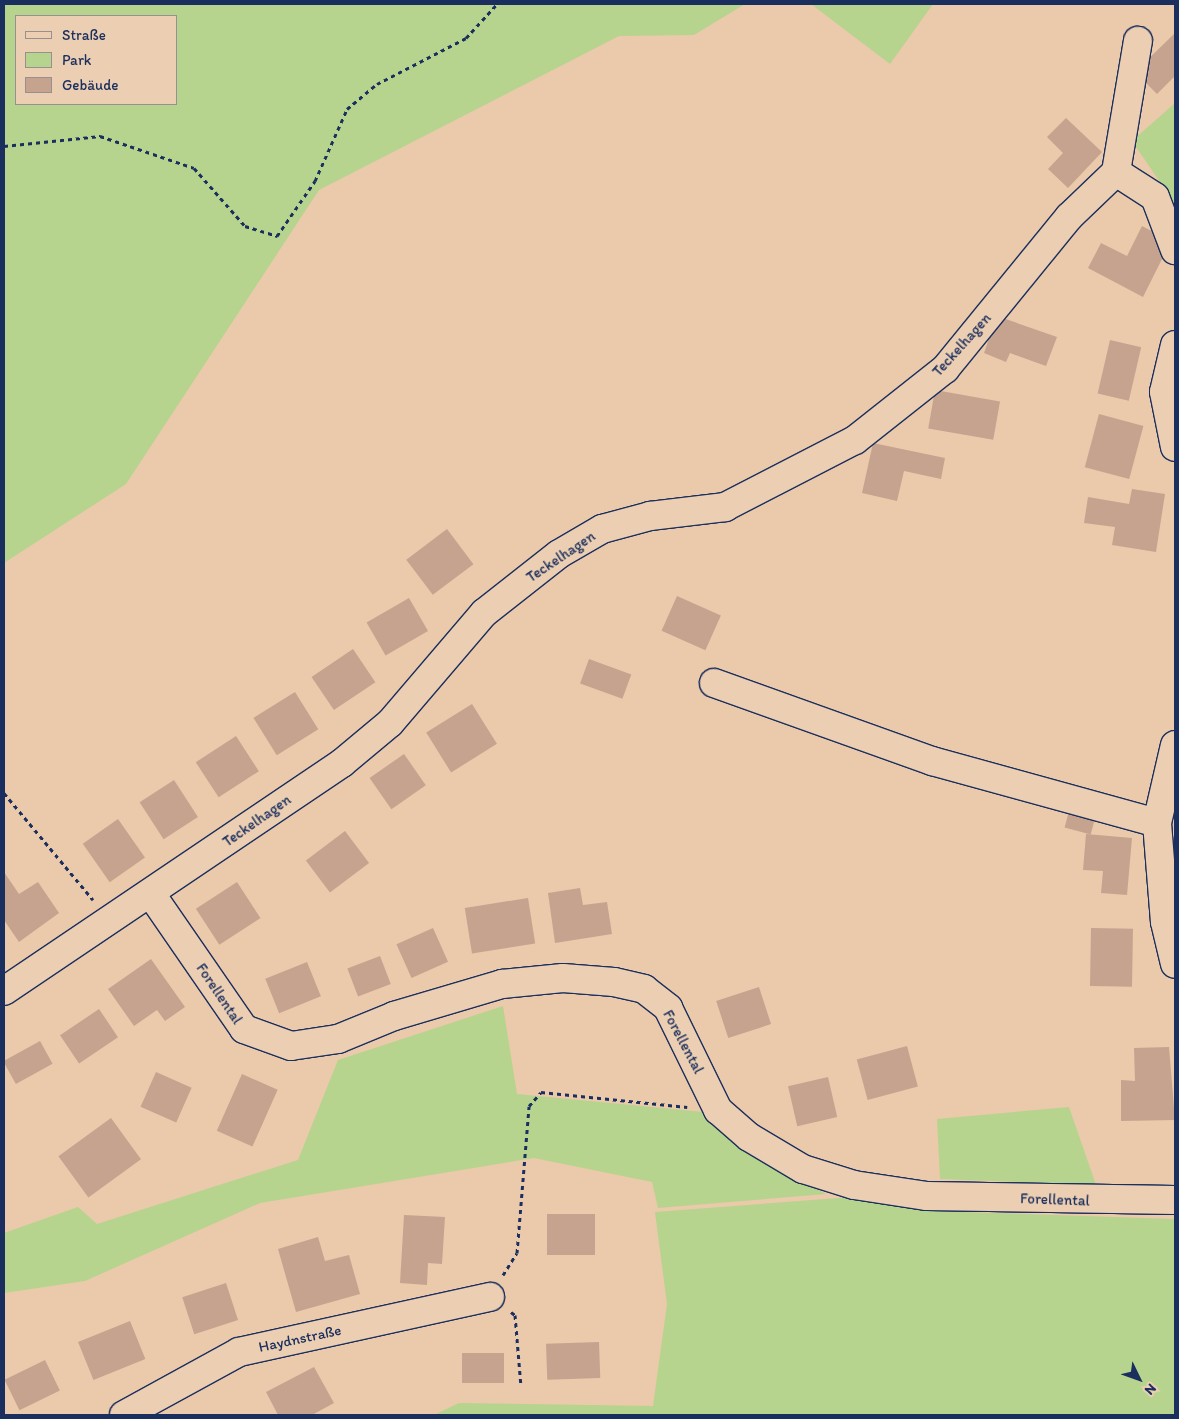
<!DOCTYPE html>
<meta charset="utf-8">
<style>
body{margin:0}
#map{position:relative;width:1179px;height:1419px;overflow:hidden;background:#ebc9ab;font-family:Itim,sans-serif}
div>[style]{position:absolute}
.green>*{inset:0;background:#b6d48d}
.building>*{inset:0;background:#c5a38f;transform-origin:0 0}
.path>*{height:3px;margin-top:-1.5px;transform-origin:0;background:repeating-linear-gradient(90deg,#1b2f5e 0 4px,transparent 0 8px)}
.roads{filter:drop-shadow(1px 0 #1b2f5e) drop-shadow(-1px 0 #1b2f5e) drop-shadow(0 1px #1b2f5e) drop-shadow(0 -1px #1b2f5e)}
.minor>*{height:28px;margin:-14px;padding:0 14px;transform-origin:14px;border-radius:14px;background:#eccfb2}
span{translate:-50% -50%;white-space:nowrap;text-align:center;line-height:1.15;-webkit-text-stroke:4px #eccfb2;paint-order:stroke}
.street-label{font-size:15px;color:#1b2f5e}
.frame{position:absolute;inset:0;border:5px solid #1b2f5e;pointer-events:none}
.legend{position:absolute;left:15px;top:15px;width:162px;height:90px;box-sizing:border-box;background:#eccfb2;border:1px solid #988f90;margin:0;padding:6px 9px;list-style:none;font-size:15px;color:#1b2f5e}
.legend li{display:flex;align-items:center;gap:10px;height:25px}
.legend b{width:25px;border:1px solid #988f90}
.north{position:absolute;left:1114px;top:1354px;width:50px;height:50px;-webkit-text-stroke:4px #eccfb2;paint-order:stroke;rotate:132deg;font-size:14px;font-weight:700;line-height:20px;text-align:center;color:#1b2f5e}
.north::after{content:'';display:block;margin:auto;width:18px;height:22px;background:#1b2f5e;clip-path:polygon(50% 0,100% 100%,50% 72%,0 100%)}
</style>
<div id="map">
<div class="green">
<i style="clip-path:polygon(evenodd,4px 4px,745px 4px,694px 35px,619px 36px,319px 190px,126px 484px,4px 563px,4px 4px,176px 16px,176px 104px,16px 104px,16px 16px,176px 16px)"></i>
<i style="clip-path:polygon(811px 4px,933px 4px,890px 64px)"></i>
<i style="clip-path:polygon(1175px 103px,1175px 204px,1132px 141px)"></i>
<i style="clip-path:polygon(503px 1006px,517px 1094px,714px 1113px,734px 1145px,826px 1194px,658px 1208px,652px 1182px,534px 1158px,260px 1203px,85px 1281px,4px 1293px,4px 1233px,78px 1207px,97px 1224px,298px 1160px,338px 1060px)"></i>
<i style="clip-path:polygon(1069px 1107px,1096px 1185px,940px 1179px,937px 1119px)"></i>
<i style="clip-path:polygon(852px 1197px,935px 1211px,1175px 1219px,1175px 1415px,434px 1415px,459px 1403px,653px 1406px,667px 1304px,655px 1212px)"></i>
</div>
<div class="building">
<i style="clip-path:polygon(1175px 33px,1175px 76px,1157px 94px,1135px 72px)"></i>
<i style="clip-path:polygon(1066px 118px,1102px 152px,1068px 188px,1048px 169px,1063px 153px,1047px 137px)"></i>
<i style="clip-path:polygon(1142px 226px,1171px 241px,1143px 297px,1088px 268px,1101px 243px,1127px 256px)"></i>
<i style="clip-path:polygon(997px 316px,1057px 337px,1046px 366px,1010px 353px,1006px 362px,984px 353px)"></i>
<i style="left:1110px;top:340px;width:32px;height:55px;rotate:13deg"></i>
<i style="left:935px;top:390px;width:66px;height:39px;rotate:10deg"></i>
<i style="left:1099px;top:414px;width:46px;height:55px;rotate:15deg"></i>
<i style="clip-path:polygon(873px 443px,945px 458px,941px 479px,904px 471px,897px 501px,862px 493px)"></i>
<i style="clip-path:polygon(1132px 489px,1165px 494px,1156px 552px,1112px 545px,1115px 527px,1084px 523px,1088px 497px,1129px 504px)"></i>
<i style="left:447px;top:529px;width:44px;height:51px;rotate:53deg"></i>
<i style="left:677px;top:596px;width:48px;height:38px;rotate:24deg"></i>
<i style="left:409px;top:598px;width:38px;height:49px;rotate:60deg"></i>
<i style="left:353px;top:649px;width:40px;height:50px;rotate:56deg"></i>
<i style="left:589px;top:659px;width:45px;height:26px;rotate:20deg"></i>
<i style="left:295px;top:692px;width:44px;height:49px;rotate:58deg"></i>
<i style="left:472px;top:704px;width:47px;height:54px;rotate:58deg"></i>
<i style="left:236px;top:736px;width:42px;height:48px;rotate:57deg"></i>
<i style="left:404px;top:754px;width:38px;height:42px;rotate:55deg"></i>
<i style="left:174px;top:780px;width:44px;height:41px;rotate:57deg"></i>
<i style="left:1069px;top:811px;width:27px;height:17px;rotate:15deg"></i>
<i style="left:118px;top:819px;width:47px;height:43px;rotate:55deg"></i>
<i style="left:345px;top:831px;width:40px;height:49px;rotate:53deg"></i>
<i style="clip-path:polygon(1086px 834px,1132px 838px,1127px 895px,1101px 893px,1103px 871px,1083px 870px)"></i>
<i style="clip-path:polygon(4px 872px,19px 894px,38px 882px,59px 913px,19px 942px,4px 920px)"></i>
<i style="left:237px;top:882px;width:43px;height:49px;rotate:57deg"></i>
<i style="clip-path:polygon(580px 888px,583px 905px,607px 902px,612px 934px,555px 943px,548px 893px)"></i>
<i style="left:528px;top:898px;width:46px;height:64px;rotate:81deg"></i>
<i style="left:433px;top:928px;width:37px;height:40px;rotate:66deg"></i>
<i style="left:1091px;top:928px;width:42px;height:58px;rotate:1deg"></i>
<i style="left:380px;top:956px;width:30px;height:35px;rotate:69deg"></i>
<i style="clip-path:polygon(151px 959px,185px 1007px,165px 1021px,157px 1010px,134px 1026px,108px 989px)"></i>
<i style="left:307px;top:962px;width:37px;height:45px;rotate:68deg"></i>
<i style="left:759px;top:987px;width:39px;height:45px;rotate:72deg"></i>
<i style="left:99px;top:1009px;width:34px;height:47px;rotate:56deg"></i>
<i style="left:40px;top:1041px;width:26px;height:42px;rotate:61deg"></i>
<i style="left:907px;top:1046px;width:42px;height:52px;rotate:75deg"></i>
<i style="clip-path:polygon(1169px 1047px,1175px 1120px,1121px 1121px,1121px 1080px,1135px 1081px,1134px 1048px)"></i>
<i style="left:156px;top:1072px;width:39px;height:38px;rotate:24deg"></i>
<i style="left:242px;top:1074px;width:39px;height:62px;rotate:24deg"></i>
<i style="left:828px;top:1077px;width:41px;height:41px;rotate:77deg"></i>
<i style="left:111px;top:1118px;width:51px;height:65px;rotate:54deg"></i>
<i style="left:595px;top:1214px;width:41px;height:48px;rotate:90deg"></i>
<i style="clip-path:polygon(404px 1215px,445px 1217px,442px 1264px,428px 1263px,427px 1285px,400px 1283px)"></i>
<i style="clip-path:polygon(318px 1237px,325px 1261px,349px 1255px,360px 1294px,296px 1312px,278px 1249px)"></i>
<i style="left:226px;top:1283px;width:39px;height:46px;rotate:72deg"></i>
<i style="left:130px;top:1321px;width:41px;height:56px;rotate:68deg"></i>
<i style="left:599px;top:1342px;width:36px;height:53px;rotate:88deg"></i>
<i style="left:462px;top:1353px;width:42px;height:30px"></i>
<i style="left:45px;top:1360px;width:34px;height:45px;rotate:64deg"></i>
<i style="clip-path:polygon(314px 1367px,334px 1403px,312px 1415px,278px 1415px,266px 1392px)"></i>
</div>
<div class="path">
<i style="left:4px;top:146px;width:97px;rotate:-5.9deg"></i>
<i style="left:100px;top:136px;width:99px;rotate:18.8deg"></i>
<i style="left:194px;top:168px;width:77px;rotate:48.7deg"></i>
<i style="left:245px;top:226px;width:34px;rotate:17deg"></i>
<i style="left:277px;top:236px;width:67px;rotate:-55.4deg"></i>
<i style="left:315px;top:181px;width:79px;rotate:-66deg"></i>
<i style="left:347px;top:109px;width:39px;rotate:-40deg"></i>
<i style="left:377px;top:84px;width:100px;rotate:-27.3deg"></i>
<i style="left:466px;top:38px;width:46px;rotate:-47.6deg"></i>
<i style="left:4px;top:793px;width:139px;rotate:50.2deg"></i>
<i style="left:503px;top:1275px;width:26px;rotate:-58deg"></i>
<i style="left:517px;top:1253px;width:147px;rotate:-85.3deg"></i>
<i style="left:529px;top:1106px;width:18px;rotate:-49deg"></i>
<i style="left:541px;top:1092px;width:147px;rotate:5.9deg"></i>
<i style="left:511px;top:1312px;width:5px;rotate:37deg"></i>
<i style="left:515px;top:1315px;width:71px;rotate:85.2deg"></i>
</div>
<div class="roads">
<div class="minor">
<i style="left:1116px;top:172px;width:133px;rotate:-80.5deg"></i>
<i style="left:1175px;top:345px;width:48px;rotate:103.2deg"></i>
<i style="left:1164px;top:392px;width:56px;rotate:78.7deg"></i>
<i style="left:714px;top:683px;width:232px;rotate:19.7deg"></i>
<i style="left:932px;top:761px;width:233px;rotate:15.4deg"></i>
<i style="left:1175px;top:745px;width:80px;rotate:103deg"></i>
<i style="left:1157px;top:823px;width:99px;rotate:85.4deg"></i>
<i style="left:1165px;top:922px;width:43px;rotate:76.6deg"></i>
<i style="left:151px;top:894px;width:164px;rotate:55.4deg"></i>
<i style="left:244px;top:1029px;width:50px;rotate:19.9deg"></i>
<i style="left:291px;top:1046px;width:48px;rotate:-8.5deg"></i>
<i style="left:338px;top:1039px;width:61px;rotate:-22.3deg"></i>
<i style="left:394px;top:1016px;width:113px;rotate:-16.5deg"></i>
<i style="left:502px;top:984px;width:61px;rotate:-5.6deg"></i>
<i style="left:563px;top:978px;width:51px;rotate:4.5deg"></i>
<i style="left:614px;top:982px;width:31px;rotate:13deg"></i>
<i style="left:644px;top:989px;width:31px;rotate:38deg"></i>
<i style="left:668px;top:1008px;width:114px;rotate:63.9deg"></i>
<i style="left:718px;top:1110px;width:41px;rotate:41.1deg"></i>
<i style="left:749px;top:1137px;width:63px;rotate:30.7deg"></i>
<i style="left:803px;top:1169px;width:53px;rotate:17.4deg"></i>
<i style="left:854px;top:1185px;width:74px;rotate:8.6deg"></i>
<i style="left:927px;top:1196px;width:248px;rotate:0.9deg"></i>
<i style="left:4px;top:991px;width:408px;rotate:-34deg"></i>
<i style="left:342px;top:763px;width:62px;rotate:-39.8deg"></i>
<i style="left:390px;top:723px;width:145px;rotate:-49.5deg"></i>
<i style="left:484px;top:613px;width:95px;rotate:-38.2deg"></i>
<i style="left:559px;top:554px;width:50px;rotate:-30.2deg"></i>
<i style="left:602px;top:529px;width:50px;rotate:-15.2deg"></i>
<i style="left:650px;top:516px;width:76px;rotate:-6.8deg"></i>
<i style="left:725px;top:507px;width:146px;rotate:-27.3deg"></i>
<i style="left:855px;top:440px;width:115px;rotate:-38.3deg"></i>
<i style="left:945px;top:369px;width:196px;rotate:-50.8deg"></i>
<i style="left:1069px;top:217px;width:65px;rotate:-43.8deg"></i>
<i style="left:1116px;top:172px;width:46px;rotate:32.7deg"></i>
<i style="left:1155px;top:197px;width:57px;rotate:69.3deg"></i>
<i style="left:124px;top:1415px;width:131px;rotate:-28.7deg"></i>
<i style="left:239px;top:1352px;width:257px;rotate:-12.4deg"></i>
</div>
</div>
<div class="street-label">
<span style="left:962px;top:345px;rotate:-48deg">Teckelhagen</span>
<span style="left:561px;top:557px;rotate:-34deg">Teckelhagen</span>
<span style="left:257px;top:821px;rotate:-35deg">Teckelhagen</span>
<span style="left:219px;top:994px;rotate:56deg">Forellental</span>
<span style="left:683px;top:1042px;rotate:62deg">Forellental</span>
<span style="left:1055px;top:1200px;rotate:2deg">Forellental</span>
<span style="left:300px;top:1339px;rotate:-12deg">Haydnstraße</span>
</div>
<div class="frame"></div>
<ul class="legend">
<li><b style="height:6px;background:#eccfb2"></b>Straße</li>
<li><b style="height:14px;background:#b6d48d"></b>Park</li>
<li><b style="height:14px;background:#c5a38f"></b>Gebäude</li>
</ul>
<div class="north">N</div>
</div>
